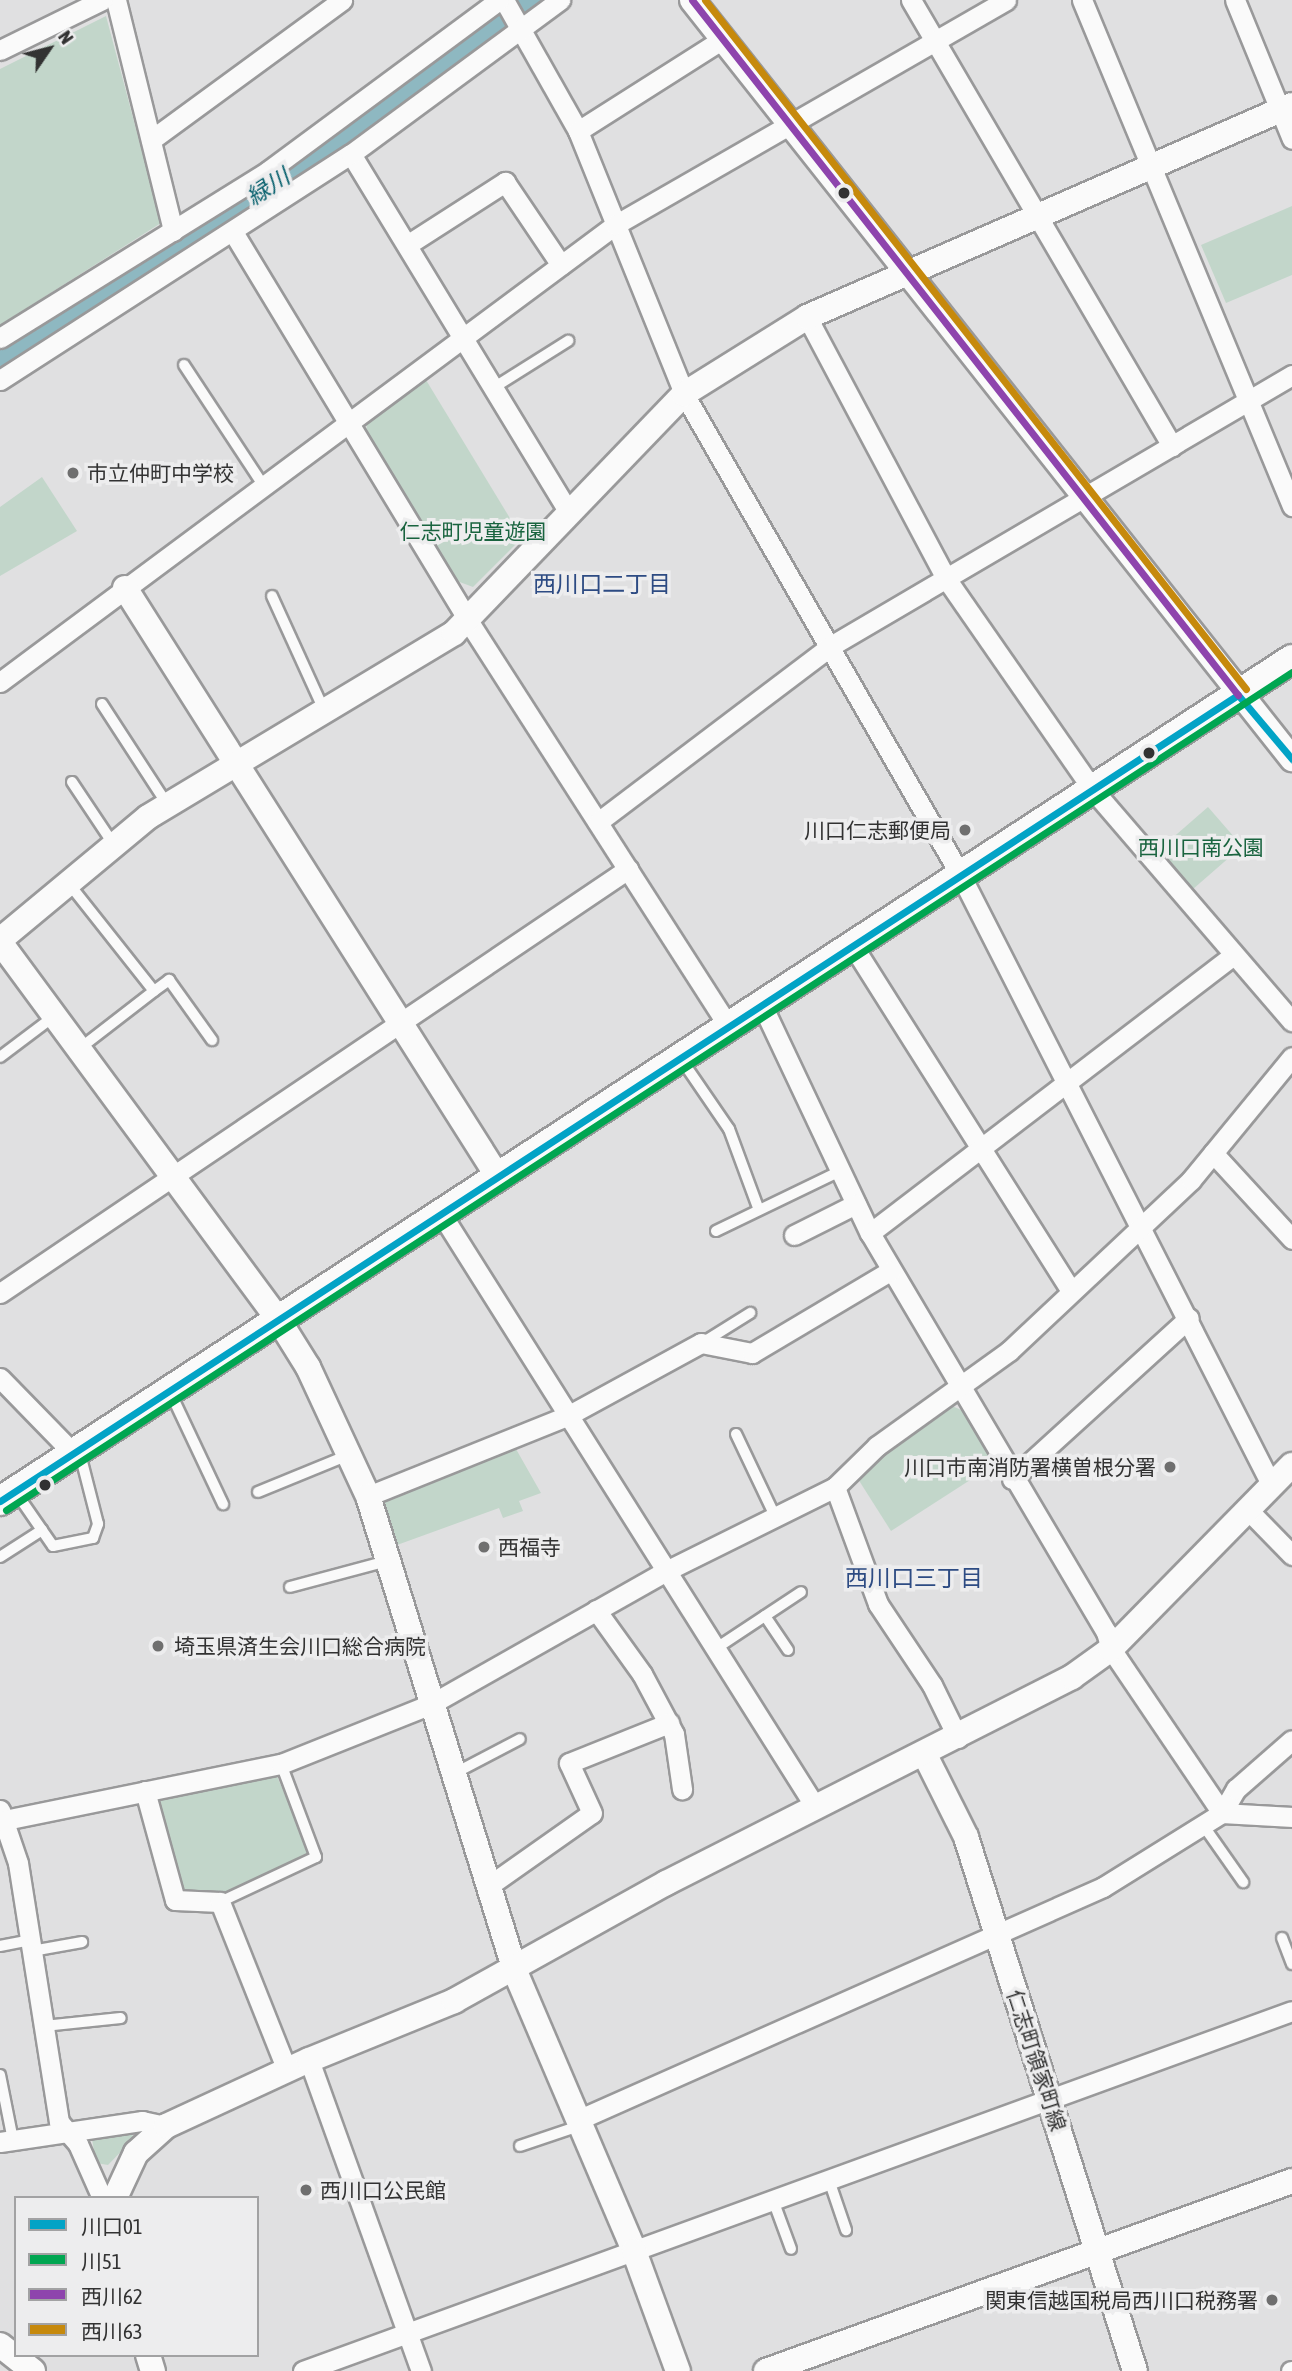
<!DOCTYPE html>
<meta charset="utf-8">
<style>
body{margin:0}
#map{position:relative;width:1292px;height:2371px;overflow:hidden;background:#e0e0e1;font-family:"Asap Condensed","Noto Sans JP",sans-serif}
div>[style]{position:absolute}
.green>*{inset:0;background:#c2d6ca;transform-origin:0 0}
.river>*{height:37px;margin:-18.5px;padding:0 18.5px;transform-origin:18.5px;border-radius:18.5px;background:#8eb8c1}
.roads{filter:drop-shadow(2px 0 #99999a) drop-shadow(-2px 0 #99999a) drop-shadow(0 2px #99999a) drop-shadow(0 -2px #99999a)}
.service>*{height:10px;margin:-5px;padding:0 5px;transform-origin:5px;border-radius:5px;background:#fafafa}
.minor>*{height:19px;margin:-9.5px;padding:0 9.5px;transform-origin:9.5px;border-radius:9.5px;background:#fafafa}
.tertiary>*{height:24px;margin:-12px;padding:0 12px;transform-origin:12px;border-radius:12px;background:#fafafa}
.secondary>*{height:28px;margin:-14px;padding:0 14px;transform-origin:14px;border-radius:14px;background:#fafafa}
.bus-1>*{height:7px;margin:-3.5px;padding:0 3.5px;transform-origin:3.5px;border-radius:3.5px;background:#02a3c6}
.bus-2>*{height:7px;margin:-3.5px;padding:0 3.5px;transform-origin:3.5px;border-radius:3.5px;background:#00a651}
.bus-3>*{height:7px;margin:-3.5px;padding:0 3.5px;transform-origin:3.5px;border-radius:3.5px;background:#8e44ad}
.bus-4>*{height:7px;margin:-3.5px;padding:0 3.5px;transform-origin:3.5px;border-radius:3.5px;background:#c6890c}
.dots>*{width:19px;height:19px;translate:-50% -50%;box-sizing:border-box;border:4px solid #ededee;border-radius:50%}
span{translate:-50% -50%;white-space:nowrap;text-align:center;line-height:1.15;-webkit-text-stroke:7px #ededee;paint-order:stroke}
.poi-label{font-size:21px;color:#323232}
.left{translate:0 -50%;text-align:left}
.right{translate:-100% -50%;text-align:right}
.park-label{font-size:21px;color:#19643f}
.street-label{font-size:21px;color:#323232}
.water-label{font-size:23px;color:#035e6b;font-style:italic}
.neighbourhood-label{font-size:23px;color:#2d4b83}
.legend{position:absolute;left:14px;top:2196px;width:245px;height:161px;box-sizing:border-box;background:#ededee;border:2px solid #a2a2a3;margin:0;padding:9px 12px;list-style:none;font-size:21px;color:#323232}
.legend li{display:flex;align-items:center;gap:14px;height:35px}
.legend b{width:35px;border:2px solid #a2a2a3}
.north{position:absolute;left:14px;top:14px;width:70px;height:70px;-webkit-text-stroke:5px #ededee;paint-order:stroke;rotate:55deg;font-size:19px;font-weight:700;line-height:28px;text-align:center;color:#323232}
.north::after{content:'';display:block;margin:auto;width:24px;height:32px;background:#323232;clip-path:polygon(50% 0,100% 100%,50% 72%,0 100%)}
</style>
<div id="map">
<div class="green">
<i style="clip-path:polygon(106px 16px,161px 223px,0 325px,0 69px)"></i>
<i style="clip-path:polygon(1292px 206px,1292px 275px,1226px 303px,1201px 245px)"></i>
<i style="clip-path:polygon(426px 380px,522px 538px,473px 587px,457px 581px,366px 430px,368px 419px)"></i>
<i style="clip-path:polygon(42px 477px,77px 531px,0 576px,0 507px)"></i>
<i style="left:1208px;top:807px;width:52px;height:65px;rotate:49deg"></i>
<i style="clip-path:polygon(952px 1406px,966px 1412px,995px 1464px,891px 1531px,858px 1479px,881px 1457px)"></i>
<i style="clip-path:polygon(516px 1449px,541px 1493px,519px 1501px,523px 1511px,503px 1518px,499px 1508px,397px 1545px,384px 1500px)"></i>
<i style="clip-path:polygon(276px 1774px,312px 1857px,221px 1897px,185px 1895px,156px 1798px)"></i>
<i style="clip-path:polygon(132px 2130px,133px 2139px,108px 2165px,96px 2163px,92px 2139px)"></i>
</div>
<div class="river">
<i style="left:0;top:361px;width:381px;rotate:-32.9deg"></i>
<i style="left:320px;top:154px;width:258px;rotate:-36.6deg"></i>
</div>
<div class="roads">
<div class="service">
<i style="left:184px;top:365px;width:147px;rotate:56.6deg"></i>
<i style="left:493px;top:388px;width:89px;rotate:-32.1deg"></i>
<i style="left:272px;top:596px;width:125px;rotate:65.5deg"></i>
<i style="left:102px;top:704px;width:119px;rotate:57deg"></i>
<i style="left:72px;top:782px;width:76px;rotate:56.3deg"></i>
<i style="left:70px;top:885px;width:135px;rotate:51.6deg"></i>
<i style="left:154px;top:991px;width:95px;rotate:142.3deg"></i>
<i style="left:154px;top:991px;width:19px;rotate:-36deg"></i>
<i style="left:169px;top:980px;width:74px;rotate:54.4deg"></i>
<i style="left:0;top:1057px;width:66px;rotate:-37deg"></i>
<i style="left:681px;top:1059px;width:85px;rotate:55.6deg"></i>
<i style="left:729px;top:1129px;width:86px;rotate:69.7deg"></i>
<i style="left:716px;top:1231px;width:138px;rotate:-25.8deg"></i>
<i style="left:702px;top:1343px;width:57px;rotate:-32deg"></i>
<i style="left:171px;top:1394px;width:122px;rotate:64.7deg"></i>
<i style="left:736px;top:1434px;width:91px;rotate:64.6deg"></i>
<i style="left:258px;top:1492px;width:97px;rotate:-22.3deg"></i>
<i style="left:17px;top:1494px;width:63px;rotate:55.3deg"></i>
<i style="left:53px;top:1546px;width:41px;rotate:-11.3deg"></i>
<i style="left:93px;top:1538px;width:15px;rotate:-70deg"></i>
<i style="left:98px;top:1524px;width:72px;rotate:-104.4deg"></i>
<i style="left:0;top:1557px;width:50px;rotate:-32.7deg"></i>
<i style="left:290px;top:1587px;width:100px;rotate:-15deg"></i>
<i style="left:765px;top:1616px;width:41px;rotate:55.9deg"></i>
<i style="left:715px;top:1649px;width:103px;rotate:-33.5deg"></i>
<i style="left:455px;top:1773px;width:73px;rotate:-27.6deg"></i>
<i style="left:1203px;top:1825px;width:70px;rotate:54.9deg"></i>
<i style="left:220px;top:1902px;width:106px;rotate:-25.1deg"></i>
<i style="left:316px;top:1857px;width:99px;rotate:-110.6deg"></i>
<i style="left:1282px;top:1938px;width:28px;rotate:69deg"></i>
<i style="left:0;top:1946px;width:32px;rotate:-11deg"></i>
<i style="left:32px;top:1951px;width:51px;rotate:-10.2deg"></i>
<i style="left:44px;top:2026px;width:77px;rotate:-5.9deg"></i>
<i style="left:0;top:2075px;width:66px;rotate:78.7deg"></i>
<i style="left:520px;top:2146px;width:62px;rotate:-18.7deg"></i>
<i style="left:829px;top:2180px;width:53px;rotate:71.2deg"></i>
<i style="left:773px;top:2200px;width:52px;rotate:69.8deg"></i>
</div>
<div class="minor">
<i style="left:116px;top:0;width:238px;rotate:76.1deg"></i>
<i style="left:504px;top:0;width:150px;rotate:60.5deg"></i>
<i style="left:578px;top:131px;width:284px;rotate:68deg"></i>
<i style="left:684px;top:394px;width:556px;rotate:60.11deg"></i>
<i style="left:961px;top:876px;width:685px;rotate:62.99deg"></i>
<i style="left:911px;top:0;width:517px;rotate:59.66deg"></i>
<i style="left:1082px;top:0;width:548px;rotate:67.46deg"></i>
<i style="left:1235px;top:0;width:150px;rotate:67.7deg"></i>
<i style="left:0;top:50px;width:114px;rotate:-26.1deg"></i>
<i style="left:578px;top:131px;width:172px;rotate:-32.4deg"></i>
<i style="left:151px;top:140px;width:237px;rotate:-36.2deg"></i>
<i style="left:351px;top:154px;width:420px;rotate:58.7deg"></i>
<i style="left:233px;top:232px;width:452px;rotate:58.8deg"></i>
<i style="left:467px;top:619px;width:483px;rotate:57.3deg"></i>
<i style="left:407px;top:245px;width:117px;rotate:-32.7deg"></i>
<i style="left:505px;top:182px;width:100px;rotate:56deg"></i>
<i style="left:807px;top:317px;width:294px;rotate:62deg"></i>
<i style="left:945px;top:577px;width:259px;rotate:55.2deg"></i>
<i style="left:1093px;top:790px;width:305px;rotate:49.3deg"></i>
<i style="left:0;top:338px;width:316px;rotate:-31.9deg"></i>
<i style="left:268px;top:171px;width:287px;rotate:-36.5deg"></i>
<i style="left:0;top:380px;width:417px;rotate:-32.8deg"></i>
<i style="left:351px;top:154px;width:260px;rotate:-36.4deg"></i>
<i style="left:0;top:682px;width:766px;rotate:-36.62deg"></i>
<i style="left:615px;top:225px;width:451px;rotate:-29.9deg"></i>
<i style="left:598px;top:822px;width:290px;rotate:-37.1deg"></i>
<i style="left:829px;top:647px;width:537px;rotate:-30.43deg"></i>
<i style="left:853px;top:946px;width:408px;rotate:57.7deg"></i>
<i style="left:762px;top:1005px;width:252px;rotate:64.7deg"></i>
<i style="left:870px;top:1233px;width:464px;rotate:59.4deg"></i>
<i style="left:1106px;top:1632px;width:18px;rotate:74deg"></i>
<i style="left:1111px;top:1649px;width:198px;rotate:55.9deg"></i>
<i style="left:1222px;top:1813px;width:70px;rotate:3.3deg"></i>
<i style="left:1213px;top:1153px;width:117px;rotate:47.4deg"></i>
<i style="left:442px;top:1215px;width:701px;rotate:57.76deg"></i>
<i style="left:870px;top:1233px;width:458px;rotate:-37.4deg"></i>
<i style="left:794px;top:1235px;width:69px;rotate:-26.6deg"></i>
<i style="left:0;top:1293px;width:758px;rotate:-34.03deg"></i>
<i style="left:0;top:1378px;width:106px;rotate:45.8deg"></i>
<i style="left:1012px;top:1479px;width:239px;rotate:-42.3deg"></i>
<i style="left:835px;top:1487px;width:125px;rotate:69.8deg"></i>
<i style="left:878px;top:1604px;width:97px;rotate:56.3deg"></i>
<i style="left:932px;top:1685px;width:59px;rotate:63.9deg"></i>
<i style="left:368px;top:1496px;width:217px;rotate:-21.9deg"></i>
<i style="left:569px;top:1415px;width:150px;rotate:-28.6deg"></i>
<i style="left:701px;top:1343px;width:52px;rotate:11.1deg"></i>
<i style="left:752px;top:1353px;width:161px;rotate:-30.7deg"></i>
<i style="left:1248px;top:1510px;width:63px;rotate:45.6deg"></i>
<i style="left:596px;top:1610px;width:79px;rotate:54.3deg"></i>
<i style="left:642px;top:1674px;width:68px;rotate:61.9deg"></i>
<i style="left:674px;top:1734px;width:56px;rotate:81.7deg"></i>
<i style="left:145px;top:1791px;width:113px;rotate:74.6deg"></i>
<i style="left:175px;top:1900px;width:45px;rotate:2.5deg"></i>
<i style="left:220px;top:1902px;width:181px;rotate:68.3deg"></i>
<i style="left:0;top:1810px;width:56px;rotate:71.2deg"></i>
<i style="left:18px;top:1863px;width:262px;rotate:81deg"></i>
<i style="left:59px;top:2122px;width:29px;rotate:49deg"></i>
<i style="left:78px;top:2144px;width:59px;rotate:66deg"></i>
<i style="left:0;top:1821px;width:287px;rotate:-11.5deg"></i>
<i style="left:281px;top:1764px;width:162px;rotate:-21.8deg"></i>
<i style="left:431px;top:1704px;width:270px;rotate:-29.5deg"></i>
<i style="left:666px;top:1571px;width:189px;rotate:-26.4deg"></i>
<i style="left:835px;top:1487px;width:59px;rotate:-44.3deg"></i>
<i style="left:877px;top:1446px;width:163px;rotate:-35.7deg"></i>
<i style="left:1009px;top:1351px;width:250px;rotate:-43.2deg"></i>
<i style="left:1191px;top:1180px;width:159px;rotate:-50.6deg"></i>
<i style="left:487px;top:1887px;width:128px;rotate:-35.2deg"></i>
<i style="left:592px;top:1813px;width:55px;rotate:-114.7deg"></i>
<i style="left:569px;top:1763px;width:108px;rotate:-21.8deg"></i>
<i style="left:309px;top:2060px;width:331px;rotate:70.2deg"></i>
<i style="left:580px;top:2119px;width:572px;rotate:-23.92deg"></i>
<i style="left:1103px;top:1887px;width:140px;rotate:-31.9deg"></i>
<i style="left:1222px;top:1813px;width:28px;rotate:-60deg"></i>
<i style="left:1236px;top:1789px;width:74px;rotate:-41.2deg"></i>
<i style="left:0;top:2142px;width:144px;rotate:-8.4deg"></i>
<i style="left:142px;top:2121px;width:25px;rotate:12deg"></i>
<i style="left:303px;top:2371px;width:1052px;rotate:-20deg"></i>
<i style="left:1291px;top:2371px;width:1px"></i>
</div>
<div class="tertiary">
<i style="left:692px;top:0;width:968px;rotate:51.67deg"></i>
<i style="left:125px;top:588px;width:697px;rotate:57.65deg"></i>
<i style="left:0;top:940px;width:192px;rotate:-39.7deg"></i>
<i style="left:148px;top:817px;width:357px;rotate:-31deg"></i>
<i style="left:454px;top:633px;width:332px;rotate:-46.1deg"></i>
<i style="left:684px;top:394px;width:145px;rotate:-32deg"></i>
<i style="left:807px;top:317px;width:529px;rotate:-23.61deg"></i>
<i style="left:0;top:942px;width:468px;rotate:53.6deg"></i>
<i style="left:278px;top:1319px;width:57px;rotate:58deg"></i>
<i style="left:308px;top:1367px;width:142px;rotate:65.1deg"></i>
<i style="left:368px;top:1496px;width:495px;rotate:72.8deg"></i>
<i style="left:514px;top:1969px;width:306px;rotate:66.9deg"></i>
<i style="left:634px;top:2251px;width:128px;rotate:69.9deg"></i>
<i style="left:925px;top:1755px;width:92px;rotate:63.4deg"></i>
<i style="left:966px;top:1837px;width:560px;rotate:72.44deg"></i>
<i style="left:115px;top:2198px;width:50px;rotate:-65deg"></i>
<i style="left:136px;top:2153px;width:40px;rotate:-42deg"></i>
<i style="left:166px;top:2126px;width:157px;rotate:-24.8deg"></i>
<i style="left:309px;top:2060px;width:157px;rotate:-22.1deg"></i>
<i style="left:454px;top:2001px;width:243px;rotate:-29.1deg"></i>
<i style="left:666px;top:1883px;width:455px;rotate:-26.9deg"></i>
<i style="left:1072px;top:1677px;width:48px;rotate:-35.7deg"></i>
<i style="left:1111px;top:1649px;width:258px;rotate:-45.5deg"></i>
<i style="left:0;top:2345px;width:42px;rotate:38.2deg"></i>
<i style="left:148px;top:2355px;width:17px;rotate:73deg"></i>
<i style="left:766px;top:2371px;width:559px;rotate:-19.86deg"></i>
</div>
<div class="secondary">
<i style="left:0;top:1501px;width:1542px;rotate:-33.09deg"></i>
</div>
</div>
<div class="bus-1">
<i style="left:1238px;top:695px;width:84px;rotate:49.8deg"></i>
<i style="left:0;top:1501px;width:1477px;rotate:-33.07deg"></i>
</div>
<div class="bus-2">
<i style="left:6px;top:1510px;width:1535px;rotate:-33.09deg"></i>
</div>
<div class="bus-3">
<i style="left:692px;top:0;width:884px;rotate:51.85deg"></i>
</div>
<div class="bus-4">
<i style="left:705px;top:0;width:876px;rotate:51.86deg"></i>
</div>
<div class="dots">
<i style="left:844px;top:193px;background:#323232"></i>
<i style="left:73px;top:473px;background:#6f6f6f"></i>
<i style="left:1149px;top:753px;background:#323232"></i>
<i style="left:965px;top:830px;background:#6f6f6f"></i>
<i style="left:1170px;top:1467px;background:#6f6f6f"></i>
<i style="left:45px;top:1485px;background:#323232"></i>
<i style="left:484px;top:1547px;background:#6f6f6f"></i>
<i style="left:158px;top:1646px;background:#6f6f6f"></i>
<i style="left:306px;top:2190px;background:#6f6f6f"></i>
<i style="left:1272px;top:2300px;background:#6f6f6f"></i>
</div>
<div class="poi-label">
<span class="left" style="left:87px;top:473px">市立仲町中学校</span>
<span class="right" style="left:951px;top:830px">川口仁志郵便局</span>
<span class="right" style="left:1156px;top:1467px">川口市南消防署横曽根分署</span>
<span class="left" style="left:498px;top:1547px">西福寺</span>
<span class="left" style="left:174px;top:1646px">埼玉県済生会川口総合病院</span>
<span class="left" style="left:320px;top:2190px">西川口公民館</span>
<span class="right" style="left:1258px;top:2300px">関東信越国税局西川口税務署</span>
</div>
<div class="park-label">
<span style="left:473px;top:531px">仁志町児童遊園</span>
<span style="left:1201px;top:847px">西川口南公園</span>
</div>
<div class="street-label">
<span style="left:1037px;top:2060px;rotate:72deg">仁志町領家町線</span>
</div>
<div class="water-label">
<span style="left:268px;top:187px;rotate:-33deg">緑川</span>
</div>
<div class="neighbourhood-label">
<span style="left:602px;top:584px">西川口二丁目</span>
<span style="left:914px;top:1578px">西川口三丁目</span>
</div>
<ul class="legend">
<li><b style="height:9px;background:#02a3c6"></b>川口01</li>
<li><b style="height:9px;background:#00a651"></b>川51</li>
<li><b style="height:9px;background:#8e44ad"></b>西川62</li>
<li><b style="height:9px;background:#c6890c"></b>西川63</li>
</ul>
<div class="north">N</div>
</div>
